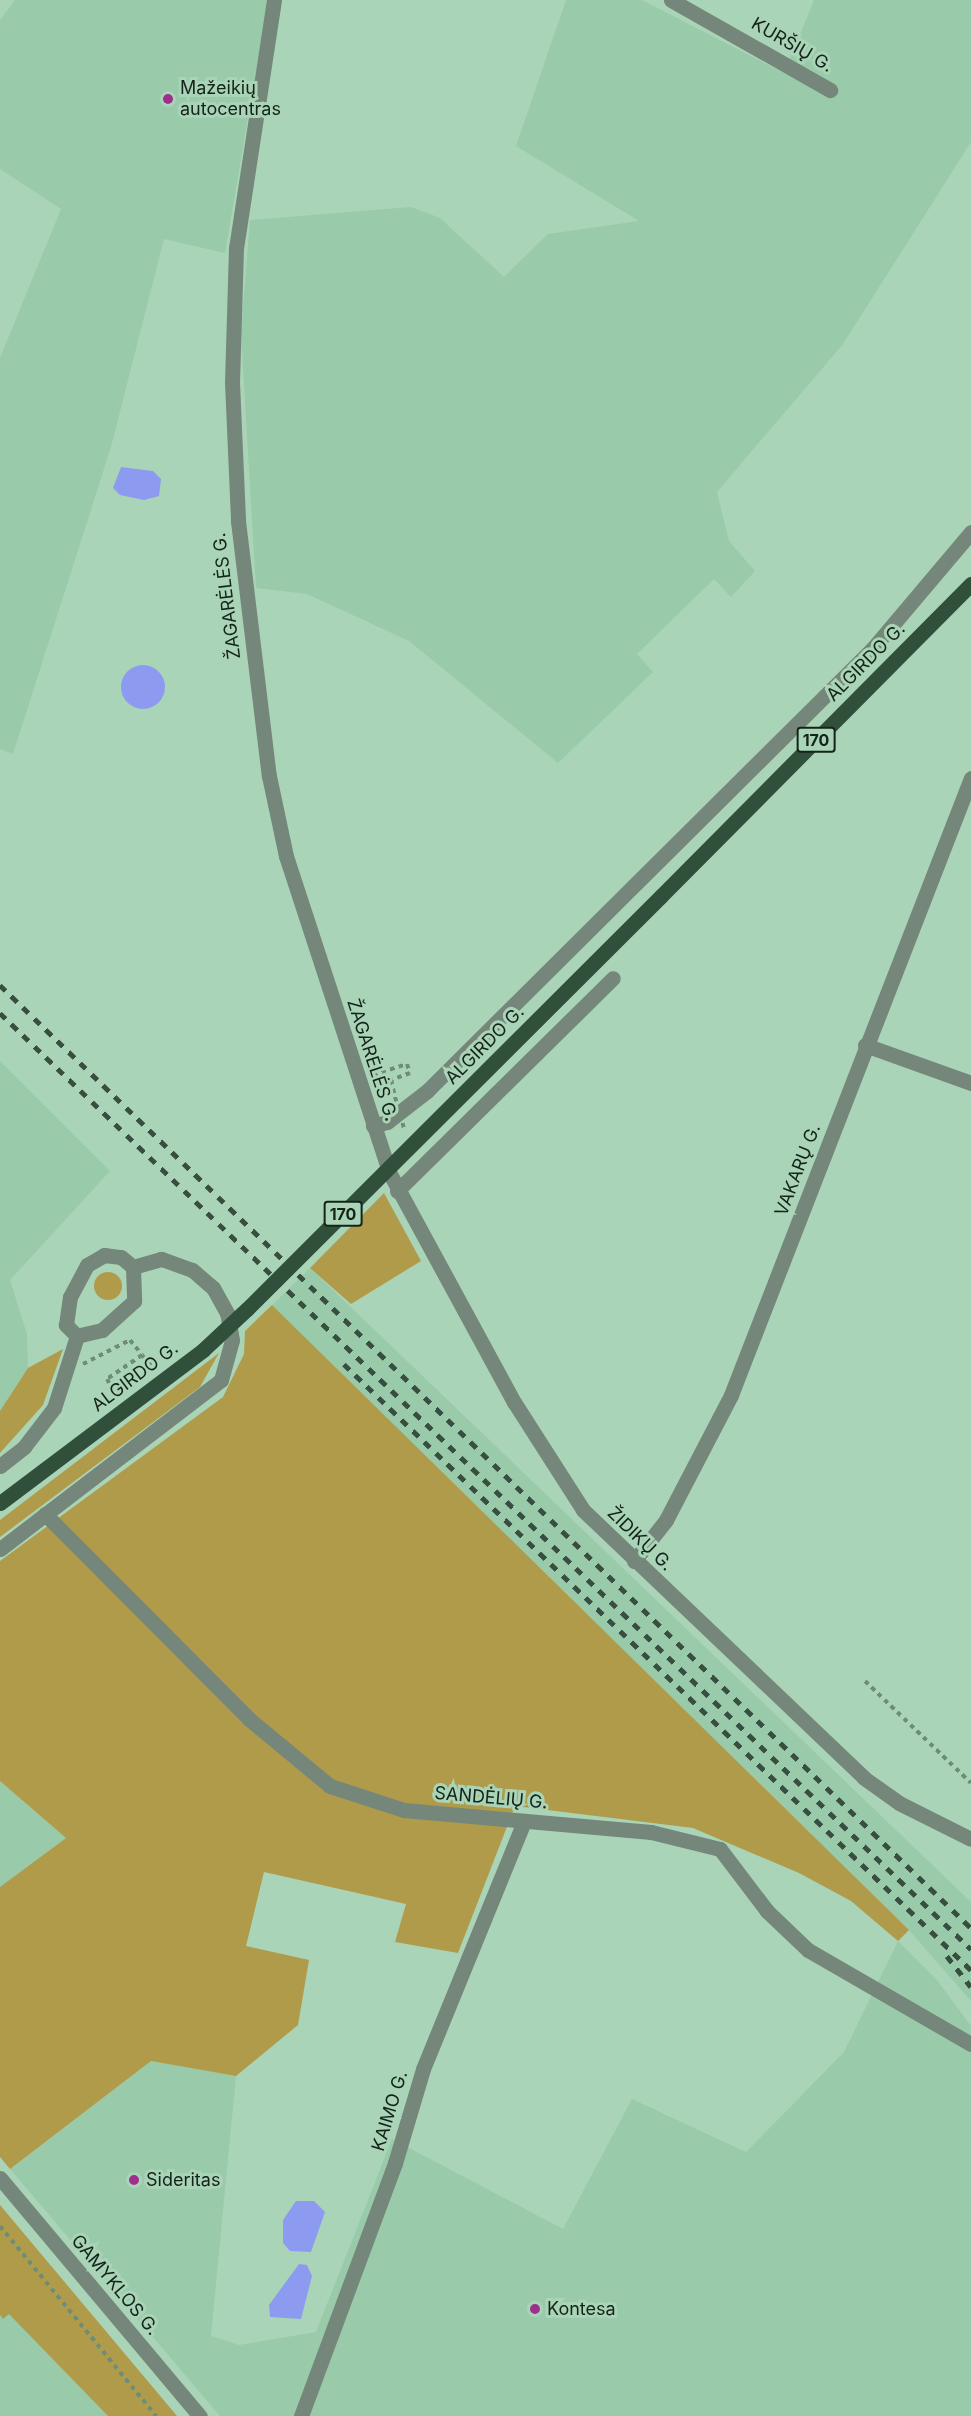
<!DOCTYPE html>
<meta charset="utf-8">
<style>
body{margin:0}
#map{position:relative;width:971px;height:2416px;overflow:hidden;background:#aad4b7;font-family:Inter,sans-serif}
div>[style]{position:absolute}
.built>*{inset:0;background:#99caa9}
.green>*{inset:0;background:#b09b4b}
.round{border-radius:50%}
.water>*{inset:0;background:#8c9bef}
.path>*{height:4px;margin-top:-2px;transform-origin:0;background:repeating-linear-gradient(90deg,#6d8d77 0 4.5px,transparent 0 9px)}
.minor>*{height:15px;margin:-7.5px;padding:0 7.5px;transform-origin:7.5px;border-radius:7.5px;background:#75867a}
.primary>*{height:15px;margin:-7.5px;padding:0 7.5px;transform-origin:7.5px;border-radius:7.5px;background:#31503c}
.rail>*{height:4.5px;margin-top:-2.25px;transform-origin:0;background:repeating-linear-gradient(90deg,#384e40 0 8px,transparent 0 16px)}
.path-bridge>*{height:4px;margin-top:-2px;transform-origin:0;background:repeating-linear-gradient(90deg,#6d8d77 0 4.5px,transparent 0 9px)}
.primary-bridge>*{height:15px;margin:-7.5px;padding:0 7.5px;transform-origin:7.5px;border-radius:7.5px;background:#31503c}
.dots>*{width:16px;height:16px;translate:-50% -50%;box-sizing:border-box;border:3px solid #aad4b7;border-radius:50%}
span{translate:-50% -50%;white-space:nowrap;text-align:center;line-height:1.15;-webkit-text-stroke:6px #aad4b7;paint-order:stroke}
.shield-label span{padding:2px 4px;background:#aad4b7;border:2px solid;border-radius:4px;-webkit-text-stroke-width:0}
.shield-label{font-size:16px;color:#14241a;font-weight:700}
.street-label{font-size:18px;color:#14241a}
.poi-label{font-size:18px;color:#14241a}
.left{translate:0 -50%;text-align:left}
</style>
<div id="map">
<div class="built">
<i style="clip-path:polygon(15px 0,268px 0,225px 253px,164px 239px,111px 447px,13px 754px,0 749px,0 358px,61px 209px,0 169px,0 20px)"></i>
<i style="clip-path:polygon(566px 0,642px 0,784px 73px,814px 0,971px 0,971px 142px,843px 344px,717px 492px,729px 541px,755px 571px,731px 597px,714px 579px,637px 654px,653px 672px,558px 763px,409px 641px,307px 594px,256px 588px,241px 333px,250px 220px,411px 207px,440px 218px,504px 277px,548px 234px,639px 221px,516px 146px)"></i>
<i style="clip-path:polygon(0 1061px,110px 1171px,10px 1280px,27px 1334px,28px 1368px,0 1411px)"></i>
<i style="clip-path:polygon(310px 1268px,971px 1902px,971px 2001px,909px 1930px,272px 1305px)"></i>
<i style="clip-path:polygon(0 1781px,66px 1838px,0 1887px)"></i>
<i style="clip-path:polygon(898px 1941px,937px 1980px,971px 2026px,971px 2416px,220px 2416px,10px 2169px,151px 2061px,236px 2076px,211px 2336px,239px 2345px,316px 2332px,392px 2139px,563px 2229px,632px 2099px,746px 2152px,844px 2052px)"></i>
<i style="clip-path:polygon(9px 2313px,108px 2416px,0 2416px,0 2315px,3px 2319px)"></i>
</div>
<div class="green">
<i style="clip-path:polygon(384px 1193px,421px 1261px,351px 1304px,310px 1268px)"></i>
<i class="round" style="left:94px;top:1272px;width:28px;height:28px"></i>
<i style="clip-path:polygon(272px 1305px,909px 1930px,898px 1941px,851px 1901px,799px 1873px,693px 1828px,515px 1806px,458px 1953px,395px 1942px,406px 1904px,264px 1872px,246px 1946px,309px 1960px,298px 2025px,236px 2076px,151px 2061px,10px 2169px,0 2157px,0 1887px,66px 1838px,0 1781px,0 1561px,223px 1397px,244px 1354px,245px 1331px)"></i>
<i style="clip-path:polygon(63px 1349px,43px 1405px,0 1453px,0 1411px,28px 1368px)"></i>
<i style="clip-path:polygon(219px 1353px,200px 1387px,0 1537px,0 1520px)"></i>
<i style="clip-path:polygon(0 2205px,177px 2416px,178px 2416px,108px 2416px,9px 2314px,3px 2319px,0 2315px)"></i>
</div>
<div class="water">
<i style="clip-path:polygon(121px 467px,153px 471px,161px 479px,159px 496px,144px 500px,120px 495px,113px 488px)"></i>
<i class="round" style="left:121px;top:665px;width:44px;height:44px"></i>
<i style="clip-path:polygon(296px 2201px,314px 2201px,325px 2212px,311px 2252px,290px 2251px,283px 2243px,283px 2220px)"></i>
<i style="clip-path:polygon(299px 2264px,307px 2265px,312px 2276px,301px 2319px,270px 2317px,269px 2305px)"></i>
</div>
<div class="path">
<i style="left:373px;top:1075px;width:36px;rotate:-18deg"></i>
<i style="left:407px;top:1064px;width:9px;rotate:72deg"></i>
<i style="left:410px;top:1073px;width:20px;rotate:160deg"></i>
<i style="left:391px;top:1080px;width:17px;rotate:77deg"></i>
<i style="left:142px;top:1355px;width:17px;rotate:50deg"></i>
<i style="left:83px;top:1364px;width:53px;rotate:-27.1deg"></i>
<i style="left:130px;top:1340px;width:19px;rotate:51deg"></i>
<i style="left:142px;top:1355px;width:42px;rotate:145.6deg"></i>
<i style="left:107px;top:1379px;width:10px;rotate:61deg"></i>
<i style="left:112px;top:1388px;width:23px;rotate:-34deg"></i>
<i style="left:131px;top:1375px;width:7px;rotate:56deg"></i>
<i style="left:865px;top:1681px;width:147px;rotate:43.9deg"></i>
<i style="left:0;top:2226px;width:246px;rotate:50.6deg"></i>
</div>
<div class="minor">
<i style="left:274px;top:0;width:251px;rotate:98.7deg"></i>
<i style="left:236px;top:248px;width:134px;rotate:91.7deg"></i>
<i style="left:232px;top:382px;width:139px;rotate:87.5deg"></i>
<i style="left:238px;top:521px;width:257px;rotate:83.1deg"></i>
<i style="left:269px;top:776px;width:82px;rotate:78deg"></i>
<i style="left:286px;top:856px;width:332px;rotate:71.9deg"></i>
<i style="left:389px;top:1172px;width:262px;rotate:61.5deg"></i>
<i style="left:514px;top:1402px;width:128px;rotate:57.4deg"></i>
<i style="left:583px;top:1510px;width:388px;rotate:43.6deg"></i>
<i style="left:864px;top:1778px;width:43px;rotate:35.5deg"></i>
<i style="left:899px;top:1803px;width:80px;rotate:26.6deg"></i>
<i style="left:671px;top:0;width:183px;rotate:29.5deg"></i>
<i style="left:865px;top:1045px;width:113px;rotate:19.7deg"></i>
<i style="left:373px;top:1126px;width:15px;rotate:-16deg"></i>
<i style="left:387px;top:1122px;width:51px;rotate:-37.8deg"></i>
<i style="left:427px;top:1091px;width:629px;rotate:-44.81deg"></i>
<i style="left:873px;top:648px;width:152px;rotate:-49.8deg"></i>
<i style="left:397px;top:1191px;width:303px;rotate:-44.6deg"></i>
<i style="left:104px;top:1255px;width:17px;rotate:7deg"></i>
<i style="left:121px;top:1257px;width:16px;rotate:40deg"></i>
<i style="left:133px;top:1267px;width:34px;rotate:88deg"></i>
<i style="left:134px;top:1301px;width:43px;rotate:137.8deg"></i>
<i style="left:102px;top:1330px;width:26px;rotate:167deg"></i>
<i style="left:77px;top:1336px;width:16px;rotate:-135deg"></i>
<i style="left:66px;top:1325px;width:28px;rotate:-82deg"></i>
<i style="left:70px;top:1297px;width:36px;rotate:-62deg"></i>
<i style="left:87px;top:1265px;width:20px;rotate:-30deg"></i>
<i style="left:0;top:1466px;width:31px;rotate:-38deg"></i>
<i style="left:24px;top:1447px;width:49px;rotate:-52.4deg"></i>
<i style="left:54px;top:1408px;width:76px;rotate:-72.3deg"></i>
<i style="left:45px;top:1514px;width:289px;rotate:45.1deg"></i>
<i style="left:249px;top:1719px;width:105px;rotate:39.6deg"></i>
<i style="left:330px;top:1786px;width:78px;rotate:18deg"></i>
<i style="left:404px;top:1810px;width:248px;rotate:5.1deg"></i>
<i style="left:651px;top:1832px;width:71px;rotate:13.8deg"></i>
<i style="left:720px;top:1849px;width:78px;rotate:52.8deg"></i>
<i style="left:767px;top:1911px;width:57px;rotate:43.6deg"></i>
<i style="left:808px;top:1950px;width:188px;rotate:30deg"></i>
<i style="left:0;top:1549px;width:278px;rotate:-37.4deg"></i>
<i style="left:221px;top:1380px;width:41px;rotate:-74.6deg"></i>
<i style="left:232px;top:1340px;width:27px;rotate:-100deg"></i>
<i style="left:227px;top:1313px;width:29px;rotate:-119deg"></i>
<i style="left:213px;top:1288px;width:28px;rotate:-139deg"></i>
<i style="left:192px;top:1270px;width:33px;rotate:-160deg"></i>
<i style="left:161px;top:1259px;width:29px;rotate:164deg"></i>
<i style="left:634px;top:1561px;width:52px;rotate:-52deg"></i>
<i style="left:666px;top:1520px;width:141px;rotate:-62.5deg"></i>
<i style="left:731px;top:1395px;width:662px;rotate:-68.75deg"></i>
<i style="left:0;top:2178px;width:311px;rotate:50deg"></i>
<i style="left:301px;top:2416px;width:270px;rotate:-69.6deg"></i>
<i style="left:395px;top:2163px;width:98px;rotate:-73.4deg"></i>
<i style="left:423px;top:2069px;width:268px;rotate:-67.8deg"></i>
</div>
<div class="primary">
<i style="left:661px;top:896px;width:440px;rotate:-45.2deg"></i>
</div>
<div class="rail">
<i style="left:0;top:985px;width:1354px;rotate:44.16deg"></i>
<i style="left:0;top:1013px;width:1349px;rotate:43.95deg"></i>
<i style="left:344px;top:1364px;width:872px;rotate:44.02deg"></i>
<i style="left:947px;top:1956px;width:39px;rotate:52deg"></i>
</div>
<div class="path-bridge">
<i style="left:395px;top:1097px;width:33px;rotate:74deg"></i>
</div>
<div class="primary-bridge">
<i style="left:0;top:1503px;width:254px;rotate:-37deg"></i>
<i style="left:203px;top:1350px;width:60px;rotate:-43deg"></i>
<i style="left:247px;top:1309px;width:585px;rotate:-44.93deg"></i>
</div>
<div class="dots">
<i style="left:168px;top:99px;background:#9f2f8d"></i>
<i style="left:134px;top:2180px;background:#9f2f8d"></i>
<i style="left:535px;top:2309px;background:#9f2f8d"></i>
</div>
<div class="shield-label">
<span style="left:816px;top:740px">170</span>
<span style="left:343px;top:1214px">170</span>
</div>
<div class="street-label">
<span style="left:792px;top:45px;rotate:30deg">KURŠIŲ G.</span>
<span style="left:227px;top:596px;rotate:-97deg">ŽAGARĖLĖS G.</span>
<span style="left:866px;top:662px;rotate:-45deg">ALGIRDO G.</span>
<span style="left:485px;top:1045px;rotate:-45deg">ALGIRDO G.</span>
<span style="left:372px;top:1060px;rotate:72deg">ŽAGARĖLĖS G.</span>
<span style="left:798px;top:1170px;rotate:-69deg">VAKARŲ G.</span>
<span style="left:135px;top:1377px;rotate:-37deg">ALGIRDO G.</span>
<span style="left:640px;top:1539px;rotate:44deg">ŽIDIKŲ G.</span>
<span style="left:491px;top:1798px;rotate:5deg">SANDĖLIŲ G.</span>
<span style="left:390px;top:2111px;rotate:-73deg">KAIMO G.</span>
<span style="left:115px;top:2285px;rotate:50deg">GAMYKLOS G.</span>
</div>
<div class="poi-label">
<span class="left" style="left:180px;top:99px">Mažeikių<br>autocentras</span>
<span class="left" style="left:146px;top:2180px">Sideritas</span>
<span class="left" style="left:547px;top:2309px">Kontesa</span>
</div>
</div>
